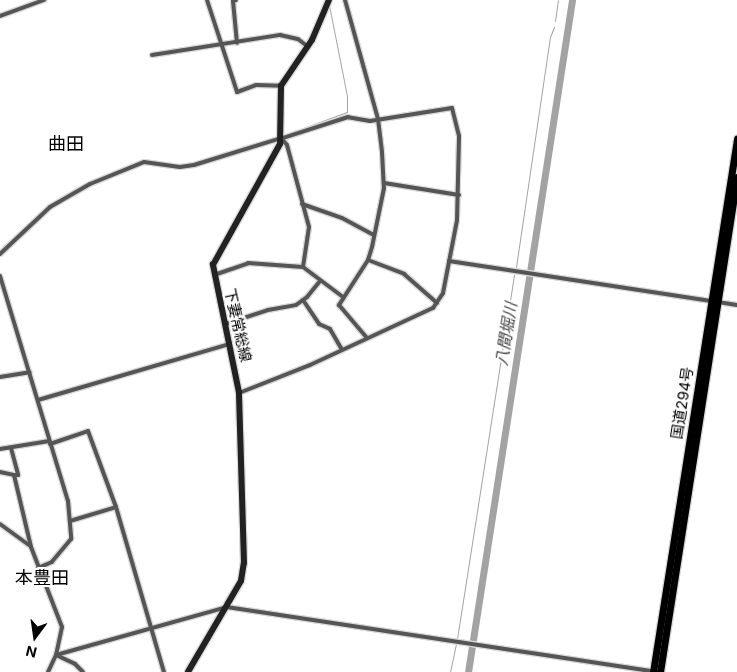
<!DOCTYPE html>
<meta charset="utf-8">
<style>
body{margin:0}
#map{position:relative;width:737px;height:672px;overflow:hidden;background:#fff;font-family:Inter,"Noto Sans JP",sans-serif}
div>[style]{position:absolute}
.stream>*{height:1px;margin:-0.5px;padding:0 0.5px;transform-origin:0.5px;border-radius:0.5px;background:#a3a3a3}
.river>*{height:7px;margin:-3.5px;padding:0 3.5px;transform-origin:3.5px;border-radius:3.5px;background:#a3a3a3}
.roads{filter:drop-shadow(1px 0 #dbdbdb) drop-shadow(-1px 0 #dbdbdb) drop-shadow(0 1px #dbdbdb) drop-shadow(0 -1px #dbdbdb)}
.street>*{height:4px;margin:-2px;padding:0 2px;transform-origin:2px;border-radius:2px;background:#555}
.secondary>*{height:5.5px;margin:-2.75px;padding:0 2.75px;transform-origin:2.75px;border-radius:2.75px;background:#222}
.highway>*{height:7px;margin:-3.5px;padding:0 3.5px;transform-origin:3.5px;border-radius:3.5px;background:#000}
span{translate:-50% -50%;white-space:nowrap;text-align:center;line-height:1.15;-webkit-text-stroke:4px #fff;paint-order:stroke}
.street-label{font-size:15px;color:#000}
.water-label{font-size:16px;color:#444;font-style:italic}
.quarter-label{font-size:18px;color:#000}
.north{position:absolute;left:10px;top:612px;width:50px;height:50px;-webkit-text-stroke:4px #fff;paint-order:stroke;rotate:194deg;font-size:14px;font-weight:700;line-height:20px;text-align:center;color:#000}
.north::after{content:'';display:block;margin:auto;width:18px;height:22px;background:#000;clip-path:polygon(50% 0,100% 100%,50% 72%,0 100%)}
</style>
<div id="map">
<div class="stream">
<i style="left:555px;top:21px;width:21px;rotate:-82deg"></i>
<i style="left:284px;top:135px;width:67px;rotate:-20.1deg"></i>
<i style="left:347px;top:112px;width:16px;rotate:-90deg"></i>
<i style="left:347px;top:96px;width:93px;rotate:-101.2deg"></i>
<i style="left:516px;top:267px;width:232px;rotate:-81.6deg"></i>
<i style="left:550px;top:37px;width:11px;rotate:-68deg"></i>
<i style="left:457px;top:639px;width:369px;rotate:-81.1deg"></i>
<i style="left:450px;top:672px;width:29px;rotate:-78deg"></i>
</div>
<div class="river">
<i style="left:468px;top:672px;width:680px;rotate:-81.2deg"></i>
</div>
<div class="roads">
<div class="street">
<i style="left:207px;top:0;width:97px;rotate:71.9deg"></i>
<i style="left:237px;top:92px;width:20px;rotate:-20deg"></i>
<i style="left:256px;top:85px;width:25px;rotate:2deg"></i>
<i style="left:236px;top:0;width:3px;rotate:162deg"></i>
<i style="left:233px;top:1px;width:42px;rotate:84.6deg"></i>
<i style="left:345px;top:0;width:123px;rotate:74.5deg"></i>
<i style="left:378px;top:119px;width:33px;rotate:83deg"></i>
<i style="left:382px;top:152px;width:36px;rotate:87deg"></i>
<i style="left:384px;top:188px;width:60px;rotate:101.5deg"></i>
<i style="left:372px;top:247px;width:14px;rotate:107deg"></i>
<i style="left:368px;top:260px;width:54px;rotate:122.8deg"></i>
<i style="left:339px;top:305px;width:43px;rotate:49.7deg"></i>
<i style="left:0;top:16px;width:47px;rotate:-20deg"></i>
<i style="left:152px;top:55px;width:130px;rotate:-8.9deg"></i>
<i style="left:280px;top:35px;width:18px;rotate:13deg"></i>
<i style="left:298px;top:39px;width:11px;rotate:38deg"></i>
<i style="left:384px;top:183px;width:76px;rotate:9.1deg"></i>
<i style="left:302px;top:204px;width:42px;rotate:19.3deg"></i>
<i style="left:342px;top:218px;width:36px;rotate:28deg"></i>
<i style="left:0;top:254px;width:69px;rotate:-43.2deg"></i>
<i style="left:50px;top:207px;width:46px;rotate:-29.9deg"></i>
<i style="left:90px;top:184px;width:58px;rotate:-22.2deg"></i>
<i style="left:144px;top:162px;width:36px;rotate:8deg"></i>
<i style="left:180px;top:167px;width:14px;rotate:-8deg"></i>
<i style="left:194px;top:165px;width:91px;rotate:-17.2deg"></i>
<i style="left:281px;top:138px;width:9px;rotate:49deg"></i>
<i style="left:287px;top:145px;width:85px;rotate:75deg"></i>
<i style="left:309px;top:227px;width:40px;rotate:98.5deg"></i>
<i style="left:368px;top:260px;width:39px;rotate:21deg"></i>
<i style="left:404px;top:274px;width:44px;rotate:41.3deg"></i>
<i style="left:449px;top:261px;width:265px;rotate:8.7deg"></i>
<i style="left:214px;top:275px;width:36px;rotate:-19deg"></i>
<i style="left:248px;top:263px;width:55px;rotate:4.2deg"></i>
<i style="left:303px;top:267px;width:50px;rotate:36.9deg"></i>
<i style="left:0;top:276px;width:235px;rotate:73.2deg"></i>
<i style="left:68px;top:501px;width:38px;rotate:85deg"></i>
<i style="left:71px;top:539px;width:30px;rotate:130deg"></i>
<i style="left:52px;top:562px;width:15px;rotate:157deg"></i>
<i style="left:303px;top:300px;width:29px;rotate:56deg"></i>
<i style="left:319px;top:324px;width:12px;rotate:24deg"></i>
<i style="left:330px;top:329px;width:24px;rotate:60deg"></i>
<i style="left:718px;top:302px;width:19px;rotate:9deg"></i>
<i style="left:225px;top:324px;width:45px;rotate:-18deg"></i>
<i style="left:268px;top:310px;width:28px;rotate:-10deg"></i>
<i style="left:296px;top:305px;width:14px;rotate:-36deg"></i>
<i style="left:307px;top:297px;width:21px;rotate:-51deg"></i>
<i style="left:0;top:377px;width:30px;rotate:-9deg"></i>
<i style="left:239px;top:393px;width:76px;rotate:-21.5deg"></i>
<i style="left:310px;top:365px;width:136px;rotate:-24.9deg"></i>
<i style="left:433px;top:308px;width:18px;rotate:-56deg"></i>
<i style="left:443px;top:293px;width:74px;rotate:-79.1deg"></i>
<i style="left:457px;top:220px;width:84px;rotate:-88.6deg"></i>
<i style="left:459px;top:136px;width:29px;rotate:-104deg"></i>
<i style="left:452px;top:108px;width:83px;rotate:171deg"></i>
<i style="left:370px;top:121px;width:22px;rotate:-170deg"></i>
<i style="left:348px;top:117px;width:68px;rotate:162.1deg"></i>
<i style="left:38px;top:400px;width:200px;rotate:-16.3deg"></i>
<i style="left:50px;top:444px;width:40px;rotate:-18.9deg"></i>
<i style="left:88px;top:431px;width:81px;rotate:69.8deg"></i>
<i style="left:116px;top:507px;width:172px;rotate:73.8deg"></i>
<i style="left:11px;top:448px;width:28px;rotate:75deg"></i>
<i style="left:18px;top:475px;width:4px;rotate:180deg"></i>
<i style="left:0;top:449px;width:50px;rotate:-9.3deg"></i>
<i style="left:0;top:472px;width:14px;rotate:12deg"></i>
<i style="left:14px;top:475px;width:74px;rotate:76.7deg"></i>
<i style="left:31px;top:547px;width:86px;rotate:68.8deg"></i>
<i style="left:62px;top:627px;width:29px;rotate:102deg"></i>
<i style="left:56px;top:655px;width:19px;rotate:115deg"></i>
<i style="left:70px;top:521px;width:48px;rotate:-16.9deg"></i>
<i style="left:0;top:524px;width:37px;rotate:36deg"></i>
<i style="left:56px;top:655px;width:178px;rotate:-15.7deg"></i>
<i style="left:227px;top:607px;width:435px;rotate:8.6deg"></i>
<i style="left:56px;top:655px;width:21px;rotate:25deg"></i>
<i style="left:75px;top:664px;width:11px;rotate:45deg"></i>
</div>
<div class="secondary">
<i style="left:188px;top:672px;width:105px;rotate:-59.8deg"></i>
<i style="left:241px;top:581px;width:18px;rotate:-81deg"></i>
<i style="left:244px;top:563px;width:170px;rotate:-91.7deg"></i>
<i style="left:239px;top:393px;width:131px;rotate:-101.5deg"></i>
<i style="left:213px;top:265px;width:138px;rotate:-61deg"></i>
<i style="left:280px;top:144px;width:58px;rotate:-89deg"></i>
<i style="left:281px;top:86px;width:55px;rotate:-56deg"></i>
<i style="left:312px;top:40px;width:43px;rotate:-67deg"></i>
</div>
<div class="highway">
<i style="left:653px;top:672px;width:540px;rotate:-81.04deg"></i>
<i style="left:660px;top:672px;width:501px;rotate:-81.16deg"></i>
</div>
</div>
<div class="street-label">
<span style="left:238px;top:325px;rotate:77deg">下妻常総線</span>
<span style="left:682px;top:403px;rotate:-81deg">国道294号</span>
</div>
<div class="water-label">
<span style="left:506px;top:334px;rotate:-81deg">八間堀川</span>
</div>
<div class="quarter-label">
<span style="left:66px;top:144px">曲田</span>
<span style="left:42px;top:578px">本豊田</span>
</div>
<div class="north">N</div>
</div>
